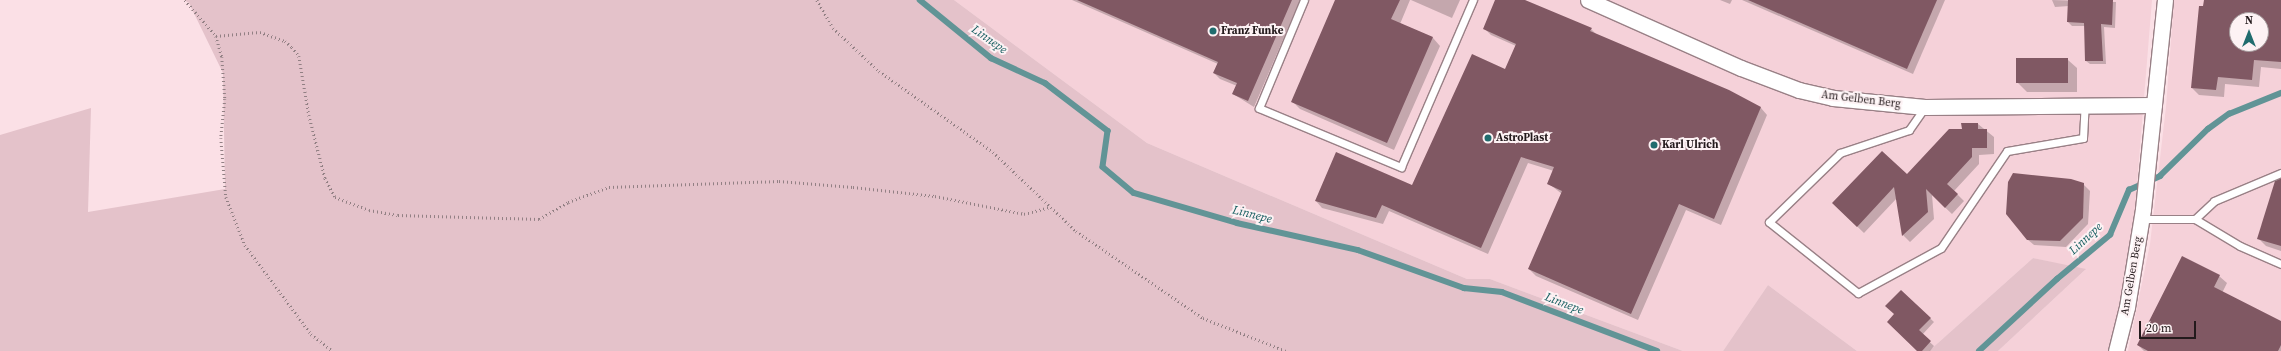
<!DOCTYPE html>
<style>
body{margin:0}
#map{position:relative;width:2281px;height:351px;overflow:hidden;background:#fbe0e6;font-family:"Source Serif 4",serif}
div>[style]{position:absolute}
.built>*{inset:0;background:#f5d1d9}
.green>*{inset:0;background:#e4c2ca}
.shadow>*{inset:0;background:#0003}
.stream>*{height:5.5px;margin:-2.75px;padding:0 2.75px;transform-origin:2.75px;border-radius:2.75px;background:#619496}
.building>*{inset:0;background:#805863;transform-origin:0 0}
.path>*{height:2.5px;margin-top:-1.25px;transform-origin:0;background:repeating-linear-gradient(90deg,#928084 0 1px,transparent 0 4px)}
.roads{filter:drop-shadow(1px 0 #998086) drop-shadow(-1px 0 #998086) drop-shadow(0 1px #998086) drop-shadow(0 -1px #998086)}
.lane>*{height:7px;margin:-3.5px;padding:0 3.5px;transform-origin:3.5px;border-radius:3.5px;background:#fff}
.street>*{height:15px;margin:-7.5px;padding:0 7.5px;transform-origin:7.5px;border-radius:7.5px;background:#fff}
.dots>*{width:11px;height:11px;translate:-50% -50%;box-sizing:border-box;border:2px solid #fdf2f4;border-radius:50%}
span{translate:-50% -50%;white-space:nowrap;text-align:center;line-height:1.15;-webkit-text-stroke:4px #fdf2f4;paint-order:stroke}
.poi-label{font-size:11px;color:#231a1c;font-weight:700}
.left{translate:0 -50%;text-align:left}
.street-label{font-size:11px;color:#231a1c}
.water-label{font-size:12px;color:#145d5f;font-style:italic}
.north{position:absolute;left:2229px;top:12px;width:40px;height:40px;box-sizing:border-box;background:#fdf2f4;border:1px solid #a69c9e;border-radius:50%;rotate:0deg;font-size:11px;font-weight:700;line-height:16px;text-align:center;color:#231a1c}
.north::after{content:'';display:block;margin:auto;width:14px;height:18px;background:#206c6e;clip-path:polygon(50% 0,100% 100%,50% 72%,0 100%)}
.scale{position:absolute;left:2139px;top:321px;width:57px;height:18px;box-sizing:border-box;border:2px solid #231a1c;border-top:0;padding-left:5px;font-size:12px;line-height:14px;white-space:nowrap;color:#231a1c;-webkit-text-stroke:3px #fdf2f4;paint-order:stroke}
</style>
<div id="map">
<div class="built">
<i style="clip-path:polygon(954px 0,2152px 0,2127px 307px,2117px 351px,1998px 351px,2085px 270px,2033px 258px,1929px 351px,1857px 351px,1768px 285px,1723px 351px,1683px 351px,1490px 279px,1467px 279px,1147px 143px)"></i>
<i style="clip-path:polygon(evenodd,2174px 0,2281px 0,2281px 351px,2128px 351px,2150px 244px,2166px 107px,2174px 0,2237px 20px,2261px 20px,2261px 44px,2237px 44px,2237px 20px)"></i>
</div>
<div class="green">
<i style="clip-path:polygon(184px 0,954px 0,1147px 143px,1467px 279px,1490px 279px,1683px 351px,0 351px,0 135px,91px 108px,88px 212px,225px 189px,223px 73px,189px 3px)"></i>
<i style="clip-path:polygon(2033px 258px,2086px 269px,1998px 351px,1929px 351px)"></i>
<i style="clip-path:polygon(1768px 285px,1857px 351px,1723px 351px)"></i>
</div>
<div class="shadow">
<i style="clip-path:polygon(1072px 0,1300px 0,1254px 107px,1233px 94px,1237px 86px,1220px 79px,1214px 73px,1218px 64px)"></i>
<i style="clip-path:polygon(1336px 0,1410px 0,1400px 24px,1433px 38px,1440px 46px,1394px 150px,1300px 109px,1292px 101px)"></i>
<i style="clip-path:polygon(1411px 0,1460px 0,1452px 18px)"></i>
<i style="clip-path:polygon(1496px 0,1523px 0,1591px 29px,1598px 36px,1728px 91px,1761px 108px,1767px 115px,1721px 225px,1686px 210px,1638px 320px,1536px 276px,1529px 269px,1562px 194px,1548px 183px,1554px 171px,1528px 163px,1488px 254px,1389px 211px,1383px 224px,1322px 208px,1316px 201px,1413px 187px,1505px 70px,1516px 46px,1491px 35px,1484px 28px)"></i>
<i style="clip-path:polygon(1720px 0,1732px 0,1730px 4px)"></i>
<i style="clip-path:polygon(1742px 0,1945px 0,1913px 74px)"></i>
<i style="clip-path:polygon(2052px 0,2116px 2px,2115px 28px,2104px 27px,2106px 64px,2090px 64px,2086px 61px,2085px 26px,2072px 26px,2068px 22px,2069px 6px,2055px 7px)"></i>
<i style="clip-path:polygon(evenodd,2205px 0,2281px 0,2281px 69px,2261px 67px,2259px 87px,2225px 84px,2224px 97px,2199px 95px,2192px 88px,2205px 0,2237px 20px,2261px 20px,2261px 44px,2237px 44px,2237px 20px)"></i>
<i style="clip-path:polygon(2018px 60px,2068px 60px,2077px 68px,2077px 92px,2027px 92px,2018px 83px)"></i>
<i style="clip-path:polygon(1978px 124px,1994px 137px,1994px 154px,1979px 155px,1979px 164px,1954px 191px,1964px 201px,1952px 214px,1932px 195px,1934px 219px,1910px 242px,1903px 235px,1897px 198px,1864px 233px,1833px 203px,1907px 175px,1963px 130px)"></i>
<i style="clip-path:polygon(2083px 184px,2090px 191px,2088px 224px,2066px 247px,2034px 245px,2027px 239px)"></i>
<i style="clip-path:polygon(2281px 186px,2281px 251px,2266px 246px,2258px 238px)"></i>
<i style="clip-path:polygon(2219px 276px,2227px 283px,2222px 293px,2281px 322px,2281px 351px,2144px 351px,2138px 345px)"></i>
<i style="clip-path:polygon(1901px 291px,1934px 322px,1922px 335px,1934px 346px,1930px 351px,1918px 351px,1895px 314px)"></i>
</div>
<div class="stream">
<i style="left:920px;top:0;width:92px;rotate:39.2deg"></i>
<i style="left:991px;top:58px;width:60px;rotate:24.8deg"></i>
<i style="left:1045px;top:83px;width:79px;rotate:37.3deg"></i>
<i style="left:1108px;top:131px;width:36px;rotate:98deg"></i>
<i style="left:1103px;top:167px;width:40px;rotate:40deg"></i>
<i style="left:1134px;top:193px;width:107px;rotate:16.2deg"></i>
<i style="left:1237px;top:223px;width:124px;rotate:12.6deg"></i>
<i style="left:1358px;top:250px;width:113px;rotate:19.7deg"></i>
<i style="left:1464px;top:288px;width:38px;rotate:6deg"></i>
<i style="left:1502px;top:292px;width:166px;rotate:20.8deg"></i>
<i style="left:1979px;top:351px;width:106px;rotate:-42.7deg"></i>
<i style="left:2057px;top:279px;width:69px;rotate:-39.7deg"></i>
<i style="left:2110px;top:235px;width:49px;rotate:-67.1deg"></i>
<i style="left:2129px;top:190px;width:34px;rotate:-24deg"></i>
<i style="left:2160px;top:176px;width:67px;rotate:-44.4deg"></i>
<i style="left:2208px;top:129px;width:26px;rotate:-36deg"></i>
<i style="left:2229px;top:114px;width:56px;rotate:-22deg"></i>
</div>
<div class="building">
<i style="clip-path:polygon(1077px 0,1292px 0,1248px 101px,1232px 94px,1237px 83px,1213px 73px,1218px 62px)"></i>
<i style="clip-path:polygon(1335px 0,1400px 0,1391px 19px,1433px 37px,1387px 143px,1291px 102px)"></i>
<i style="clip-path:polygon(1495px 0,1525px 0,1592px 28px,1590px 31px,1729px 90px,1761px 107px,1714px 219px,1679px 204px,1631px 314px,1528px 269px,1562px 191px,1547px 184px,1554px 167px,1521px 157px,1481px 248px,1382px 205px,1376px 218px,1315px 201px,1336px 152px,1412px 185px,1472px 54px,1505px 69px,1516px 44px,1483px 29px)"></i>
<i style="clip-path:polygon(1748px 0,1937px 0,1907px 69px)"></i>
<i style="clip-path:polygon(2068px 0,2113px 0,2112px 25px,2101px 24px,2103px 61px,2085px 61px,2084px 23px,2067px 22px)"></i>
<i style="clip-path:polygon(evenodd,2204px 0,2281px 0,2281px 62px,2254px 60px,2252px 80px,2218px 77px,2216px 90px,2191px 88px,2199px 6px,2203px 6px,2204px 0,2237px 20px,2261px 20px,2261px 44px,2237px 44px,2237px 20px)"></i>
<i style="left:2068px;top:58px;width:25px;height:52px;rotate:90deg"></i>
<i style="clip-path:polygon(1961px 123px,1978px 123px,1978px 129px,1987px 129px,1987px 148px,1972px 148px,1972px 157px,1947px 184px,1958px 194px,1945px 208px,1926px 189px,1928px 212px,1902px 236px,1894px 187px,1857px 227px,1832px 203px,1882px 151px,1907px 174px,1949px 129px,1962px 129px)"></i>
<i style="clip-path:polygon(2013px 173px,2071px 179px,2084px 183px,2083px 218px,2060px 241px,2027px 240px,2006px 214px,2008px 182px)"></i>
<i style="clip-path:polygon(2281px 178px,2281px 246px,2257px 239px,2275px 181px)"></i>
<i style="clip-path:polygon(2182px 256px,2220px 275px,2214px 287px,2281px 321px,2281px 345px,2278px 351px,2148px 351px,2137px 345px)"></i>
<i style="clip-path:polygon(1901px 290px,1931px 318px,1919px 330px,1931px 341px,1922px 351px,1917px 351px,1887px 322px,1894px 314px,1885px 306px)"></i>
</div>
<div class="path">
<i style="left:185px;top:0;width:48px;rotate:49.3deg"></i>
<i style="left:216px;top:36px;width:22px;rotate:74deg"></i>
<i style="left:222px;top:57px;width:42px;rotate:85.9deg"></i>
<i style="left:225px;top:99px;width:39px;rotate:96deg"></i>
<i style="left:221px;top:138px;width:59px;rotate:85.2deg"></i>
<i style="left:226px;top:197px;width:52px;rotate:68.4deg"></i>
<i style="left:245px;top:245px;width:111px;rotate:53.4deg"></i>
<i style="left:311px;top:334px;width:28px;rotate:38deg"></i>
<i style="left:817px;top:0;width:32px;rotate:60deg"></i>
<i style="left:833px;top:28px;width:63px;rotate:43.1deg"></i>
<i style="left:879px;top:71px;width:140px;rotate:35.4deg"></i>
<i style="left:993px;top:152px;width:115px;rotate:43.6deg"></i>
<i style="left:1076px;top:231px;width:154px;rotate:34.4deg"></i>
<i style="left:1203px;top:318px;width:89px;rotate:21.7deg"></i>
<i style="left:216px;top:36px;width:44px;rotate:-5.2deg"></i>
<i style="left:260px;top:32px;width:27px;rotate:20deg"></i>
<i style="left:285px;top:41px;width:9px;rotate:41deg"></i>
<i style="left:292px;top:47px;width:11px;rotate:52deg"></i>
<i style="left:299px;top:56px;width:60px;rotate:80.4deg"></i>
<i style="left:309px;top:115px;width:65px;rotate:75.7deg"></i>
<i style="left:325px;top:178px;width:21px;rotate:62deg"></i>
<i style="left:335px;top:197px;width:36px;rotate:21deg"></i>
<i style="left:369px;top:210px;width:29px;rotate:10deg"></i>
<i style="left:398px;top:215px;width:141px;rotate:1.6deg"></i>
<i style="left:539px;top:219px;width:34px;rotate:-30deg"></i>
<i style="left:568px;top:202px;width:44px;rotate:-20.1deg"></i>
<i style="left:609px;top:187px;width:170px;rotate:-2deg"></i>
<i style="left:779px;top:181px;width:74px;rotate:4.6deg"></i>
<i style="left:853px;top:187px;width:82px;rotate:6.3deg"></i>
<i style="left:935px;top:196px;width:91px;rotate:11.4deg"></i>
<i style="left:1024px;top:214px;width:28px;rotate:-15deg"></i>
</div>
<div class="roads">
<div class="lane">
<i style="left:1304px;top:0;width:117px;rotate:112.6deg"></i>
<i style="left:1259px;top:108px;width:154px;rotate:22.6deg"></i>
<i style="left:1401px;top:167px;width:182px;rotate:-66.7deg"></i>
<i style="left:1925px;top:107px;width:28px;rotate:125deg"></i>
<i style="left:1909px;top:130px;width:73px;rotate:161.6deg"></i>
<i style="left:1840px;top:153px;width:99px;rotate:135.8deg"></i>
<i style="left:1769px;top:222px;width:114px;rotate:38.6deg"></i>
<i style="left:1858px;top:293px;width:94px;rotate:-28.5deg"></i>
<i style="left:1941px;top:248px;width:117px;rotate:-55.8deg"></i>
<i style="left:2007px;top:151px;width:77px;rotate:-9.7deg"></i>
<i style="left:2083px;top:138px;width:33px;rotate:-87deg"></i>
<i style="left:2141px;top:219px;width:54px"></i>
<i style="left:2195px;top:219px;width:52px;rotate:31deg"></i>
<i style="left:2240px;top:246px;width:45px;rotate:23.7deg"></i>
<i style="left:2195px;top:219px;width:26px;rotate:-43deg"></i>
<i style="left:2214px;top:201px;width:73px;rotate:-22.7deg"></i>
</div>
<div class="street">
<i style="left:1588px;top:0;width:167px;rotate:24deg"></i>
<i style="left:1741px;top:68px;width:62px;rotate:20.8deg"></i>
<i style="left:1799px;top:90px;width:35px;rotate:13deg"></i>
<i style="left:1833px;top:98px;width:92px;rotate:5.6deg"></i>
<i style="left:1925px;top:107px;width:229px;rotate:-0.5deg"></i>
<i style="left:2116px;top:351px;width:45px;rotate:-76deg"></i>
<i style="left:2127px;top:307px;width:99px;rotate:-80.7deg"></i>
<i style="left:2143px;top:209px;width:210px;rotate:-84deg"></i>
</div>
</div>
<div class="dots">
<i style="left:1213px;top:31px;background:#206c6e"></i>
<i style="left:1488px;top:138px;background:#206c6e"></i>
<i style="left:1654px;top:145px;background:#206c6e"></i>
</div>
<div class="poi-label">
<span class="left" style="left:1221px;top:31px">Franz Funke</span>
<span class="left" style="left:1496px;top:138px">AstroPlast</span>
<span class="left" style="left:1662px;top:145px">Karl Ulrich</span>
</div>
<div class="street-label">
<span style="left:1861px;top:100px;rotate:7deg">Am Gelben Berg</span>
<span style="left:2132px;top:276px;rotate:-80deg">Am Gelben Berg</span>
</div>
<div class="water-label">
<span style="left:989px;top:40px;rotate:35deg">Linnepe</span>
<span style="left:1252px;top:215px;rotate:14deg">Linnepe</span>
<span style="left:2086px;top:239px;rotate:-43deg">Linnepe</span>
<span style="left:1564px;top:304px;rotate:21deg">Linnepe</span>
</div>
<div class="north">N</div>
<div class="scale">20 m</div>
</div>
